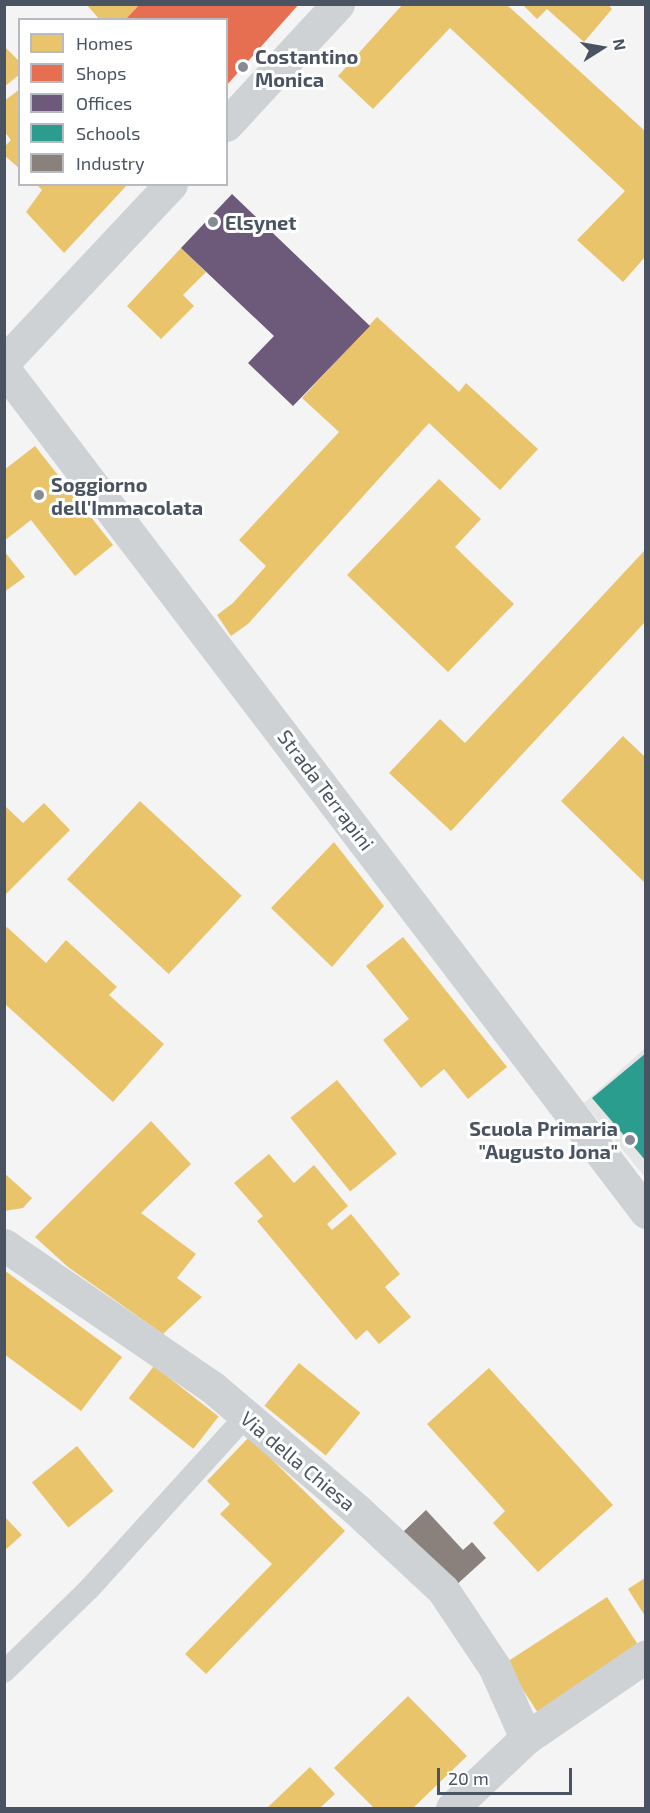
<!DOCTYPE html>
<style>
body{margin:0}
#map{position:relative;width:650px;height:1813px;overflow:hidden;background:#f4f4f4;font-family:"Exo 2",sans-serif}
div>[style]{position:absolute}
.education>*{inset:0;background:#e6e5e6}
.homes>*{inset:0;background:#e9c46a;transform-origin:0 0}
.shops>*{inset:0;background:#e76f51}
.offices>*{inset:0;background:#6d597a}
.schools>*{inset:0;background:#2a9d8f}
.industry>*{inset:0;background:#8a817c}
.service>*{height:22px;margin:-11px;padding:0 11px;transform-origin:11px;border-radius:11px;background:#cfd2d5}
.minor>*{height:33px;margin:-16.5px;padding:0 16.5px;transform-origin:16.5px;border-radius:16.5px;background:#cfd2d5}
.dots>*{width:16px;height:16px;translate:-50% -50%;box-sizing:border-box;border:3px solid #fff;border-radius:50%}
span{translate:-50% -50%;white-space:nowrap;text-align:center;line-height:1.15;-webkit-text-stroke:6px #fff;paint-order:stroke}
.poi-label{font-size:20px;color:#4a5361;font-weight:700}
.left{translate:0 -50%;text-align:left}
.right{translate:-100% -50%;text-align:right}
.street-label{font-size:20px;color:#4a5361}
.frame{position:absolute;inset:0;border:6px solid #4a5361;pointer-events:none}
.legend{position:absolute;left:18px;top:18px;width:210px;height:168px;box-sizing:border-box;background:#fff;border:2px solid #b7bac0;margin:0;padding:8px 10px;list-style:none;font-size:18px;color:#4a5361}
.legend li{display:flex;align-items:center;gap:12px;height:30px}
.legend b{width:30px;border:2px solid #b7bac0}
.north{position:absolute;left:572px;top:18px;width:60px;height:60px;-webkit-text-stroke:4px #fff;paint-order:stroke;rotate:79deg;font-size:16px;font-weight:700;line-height:24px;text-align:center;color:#4a5361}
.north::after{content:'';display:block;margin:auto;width:21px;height:27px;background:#4a5361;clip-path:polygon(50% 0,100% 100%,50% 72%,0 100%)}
.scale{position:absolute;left:437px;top:1768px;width:135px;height:27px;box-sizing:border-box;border:3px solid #4a5361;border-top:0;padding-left:8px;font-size:18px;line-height:21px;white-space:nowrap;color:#4a5361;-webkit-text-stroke:4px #fff;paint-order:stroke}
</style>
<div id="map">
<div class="education">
<i style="clip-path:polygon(645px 1048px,645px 1177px,584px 1103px)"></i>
</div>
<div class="homes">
<i style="clip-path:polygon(86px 4px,140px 4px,125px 20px,100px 20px)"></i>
<i style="clip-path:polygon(403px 4px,506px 4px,645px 131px,645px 257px,623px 282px,577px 240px,625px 191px,450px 28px,373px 109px,338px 76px)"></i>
<i style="clip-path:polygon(522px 4px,608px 4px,612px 9px,584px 42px,547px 9px,537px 19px)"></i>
<i style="clip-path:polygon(4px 46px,20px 62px,20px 74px,4px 87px)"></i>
<i style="clip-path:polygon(20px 89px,20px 169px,4px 155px,4px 147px,11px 140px,4px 131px,4px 101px)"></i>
<i style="clip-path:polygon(36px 184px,128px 184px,64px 253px,26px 212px,42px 190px)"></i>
<i style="clip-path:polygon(181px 248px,206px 272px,183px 295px,194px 306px,161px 339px,127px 306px)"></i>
<i style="clip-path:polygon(377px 317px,459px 392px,466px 383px,538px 449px,500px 490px,429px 423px,248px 624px,231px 636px,217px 615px,233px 603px,266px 566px,239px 540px,339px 432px,302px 398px)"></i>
<i style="clip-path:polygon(35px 446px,113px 545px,75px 576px,31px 520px,4px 541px,4px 470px)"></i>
<i style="clip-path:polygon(439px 479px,481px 519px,455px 547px,514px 604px,448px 672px,347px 575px)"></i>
<i style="clip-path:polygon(645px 550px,645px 622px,451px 831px,389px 773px,440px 719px,465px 743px)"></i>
<i style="clip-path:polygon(4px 551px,25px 577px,4px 592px)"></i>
<i style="clip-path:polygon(623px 736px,645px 757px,645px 883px,561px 801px)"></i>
<i style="left:140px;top:801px;width:139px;height:107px;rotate:43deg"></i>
<i style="clip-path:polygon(44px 803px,70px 830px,6px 894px,4px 805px,23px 823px)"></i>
<i style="clip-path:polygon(334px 842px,384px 906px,332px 967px,271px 908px)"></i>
<i style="clip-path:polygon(7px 927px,46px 963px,66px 940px,117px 987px,109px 995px,164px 1044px,113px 1102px,5px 1004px,5px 929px)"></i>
<i style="clip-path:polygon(403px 937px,507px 1067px,468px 1099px,444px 1069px,421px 1088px,383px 1040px,409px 1019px,366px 966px)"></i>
<i style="left:337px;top:1080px;width:95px;height:60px;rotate:51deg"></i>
<i style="clip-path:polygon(151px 1121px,191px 1164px,141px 1213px,196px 1254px,177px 1278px,202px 1297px,163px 1334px,68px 1267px,35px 1237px)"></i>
<i style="clip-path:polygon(269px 1154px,294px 1183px,314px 1165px,348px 1206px,327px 1224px,332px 1230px,351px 1214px,400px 1274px,385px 1287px,411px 1317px,379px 1344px,367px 1330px,356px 1340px,257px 1221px,263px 1216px,234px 1183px)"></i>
<i style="clip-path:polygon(4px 1173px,32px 1198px,23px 1208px,4px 1211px)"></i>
<i style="clip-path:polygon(4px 1270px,122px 1357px,81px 1411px,4px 1354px)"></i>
<i style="left:299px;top:1363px;width:79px;height:55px;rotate:39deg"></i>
<i style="left:154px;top:1366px;width:82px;height:41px;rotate:38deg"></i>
<i style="clip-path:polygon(489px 1368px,613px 1505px,538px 1572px,493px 1523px,505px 1511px,427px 1424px)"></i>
<i style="clip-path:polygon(249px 1437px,345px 1531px,206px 1674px,185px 1654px,272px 1564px,220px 1514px,230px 1504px,207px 1481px)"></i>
<i style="left:77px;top:1446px;width:58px;height:58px;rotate:51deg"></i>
<i style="clip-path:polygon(4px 1516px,22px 1535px,4px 1551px)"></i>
<i style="clip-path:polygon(645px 1578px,645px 1616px,628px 1589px)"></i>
<i style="left:607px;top:1597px;width:60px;height:121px;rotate:57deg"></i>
<i style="clip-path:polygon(408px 1696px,467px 1756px,413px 1808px,374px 1808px,334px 1768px)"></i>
<i style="clip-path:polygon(310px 1767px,335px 1794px,320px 1808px,267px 1808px)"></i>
</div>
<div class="shops">
<i style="clip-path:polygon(140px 4px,299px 4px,226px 86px,226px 20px,125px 20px)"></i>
</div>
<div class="offices">
<i style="clip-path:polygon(232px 194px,370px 326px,293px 406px,248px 363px,274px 336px,181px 248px)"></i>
</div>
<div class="schools">
<i style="clip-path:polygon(646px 1053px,646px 1161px,592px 1098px)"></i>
</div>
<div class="industry">
<i style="clip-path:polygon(426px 1510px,463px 1550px,472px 1542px,486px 1558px,454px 1587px,403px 1532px)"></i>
</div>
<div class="service">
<i style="left:4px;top:1672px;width:120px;rotate:-44.3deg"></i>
<i style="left:90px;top:1588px;width:232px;rotate:-47.8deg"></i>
</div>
<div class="minor">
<i style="left:226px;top:125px;width:165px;rotate:-47.2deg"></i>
<i style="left:4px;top:362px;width:244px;rotate:-46.8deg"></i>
<i style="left:4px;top:369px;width:1060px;rotate:52.71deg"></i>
<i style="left:4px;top:1245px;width:252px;rotate:34.3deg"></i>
<i style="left:212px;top:1387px;width:190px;rotate:40.3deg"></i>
<i style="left:357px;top:1510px;width:117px;rotate:42.9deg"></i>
<i style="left:443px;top:1590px;width:94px;rotate:56.3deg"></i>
<i style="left:495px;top:1668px;width:77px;rotate:66.1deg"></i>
<i style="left:452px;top:1808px;width:102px;rotate:-43.4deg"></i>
<i style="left:526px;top:1738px;width:145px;rotate:-34.3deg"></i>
</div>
<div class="dots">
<i style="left:243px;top:67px;background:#868b94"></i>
<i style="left:213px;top:222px;background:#868b94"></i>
<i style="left:39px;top:495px;background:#868b94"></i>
<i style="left:630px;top:1140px;background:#868b94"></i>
</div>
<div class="poi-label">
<span class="left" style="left:255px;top:68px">Costantino<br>Monica</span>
<span class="left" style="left:225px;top:222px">Elsynet</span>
<span class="left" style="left:51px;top:496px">Soggiorno<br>dell'Immacolata</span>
<span class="right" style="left:618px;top:1140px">Scuola Primaria<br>"Augusto Jona"</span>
</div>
<div class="street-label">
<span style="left:326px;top:790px;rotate:53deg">Strada Terrapini</span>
<span style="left:298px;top:1461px;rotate:40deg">Via della Chiesa</span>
</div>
<div class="frame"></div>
<ul class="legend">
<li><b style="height:16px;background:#e9c46a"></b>Homes</li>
<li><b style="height:16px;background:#e76f51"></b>Shops</li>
<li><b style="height:16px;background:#6d597a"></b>Offices</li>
<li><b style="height:16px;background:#2a9d8f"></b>Schools</li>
<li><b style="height:16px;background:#8a817c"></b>Industry</li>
</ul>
<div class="north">N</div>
<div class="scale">20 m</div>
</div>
